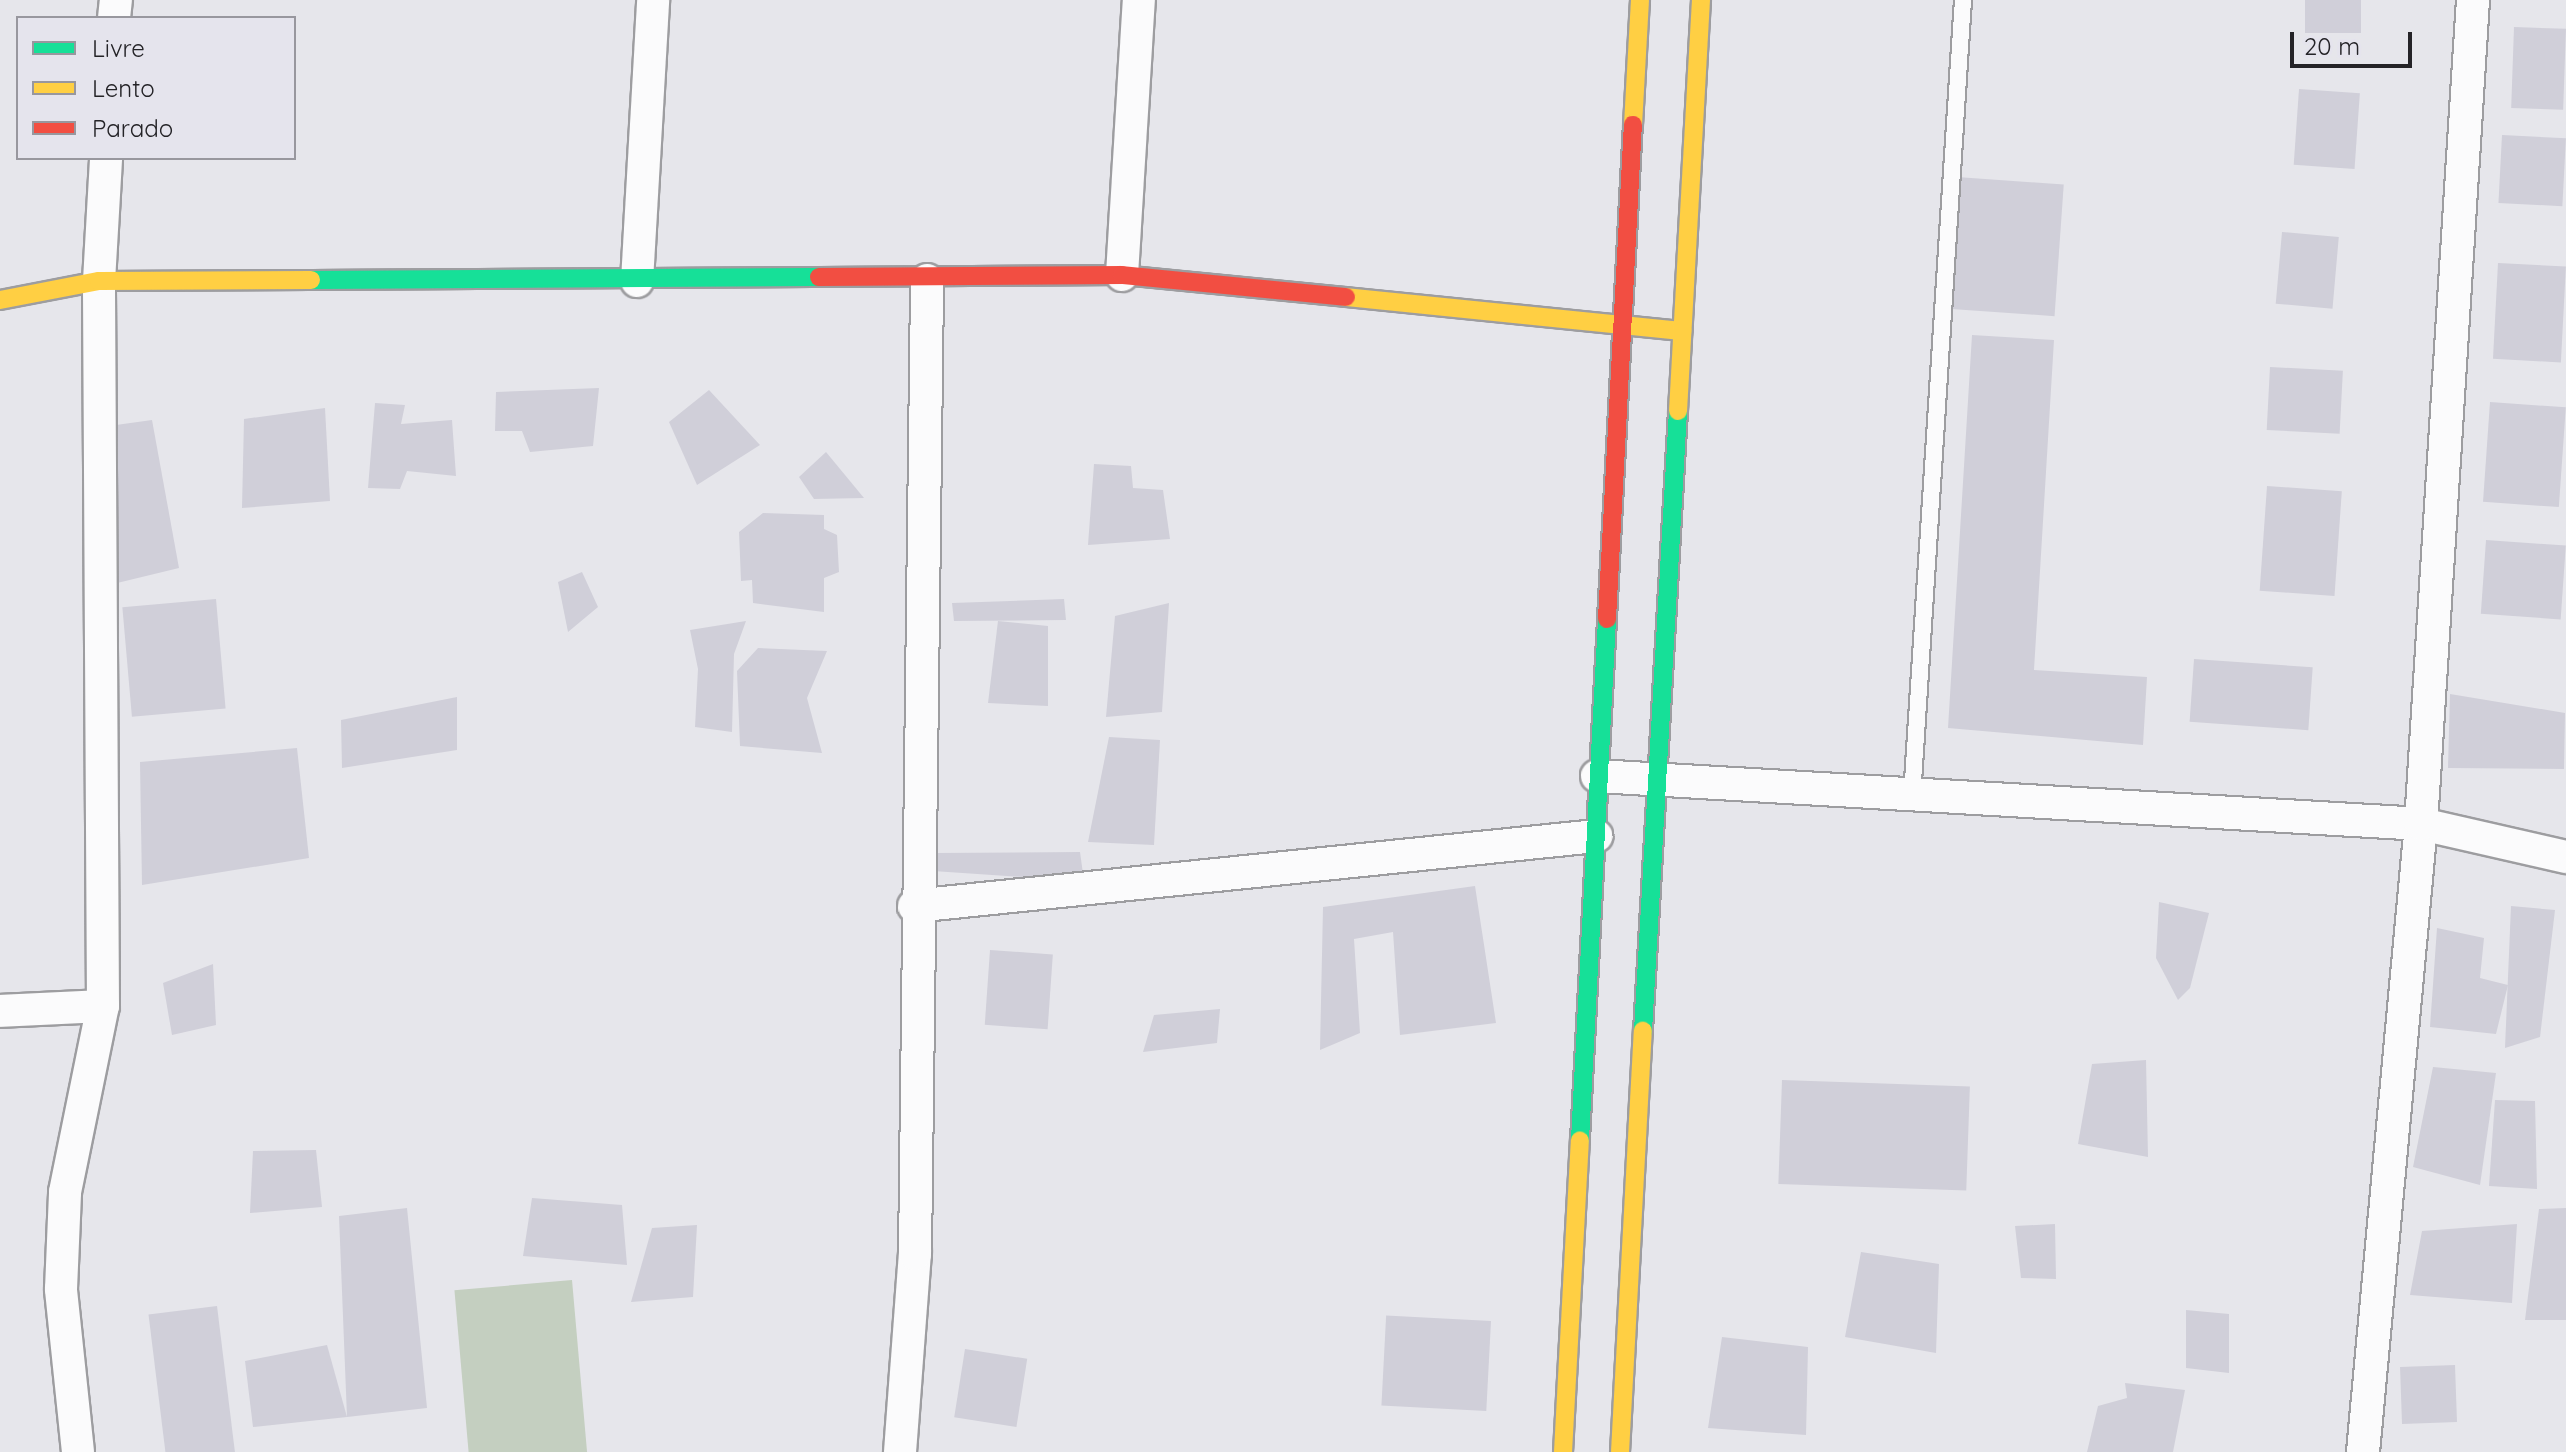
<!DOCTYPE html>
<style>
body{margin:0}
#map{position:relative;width:2566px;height:1452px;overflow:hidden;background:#e6e6eb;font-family:Quicksand,sans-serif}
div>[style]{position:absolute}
.green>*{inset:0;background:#c4cfc0;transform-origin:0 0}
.building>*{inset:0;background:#d0cfd9;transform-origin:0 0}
.roads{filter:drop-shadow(2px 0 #9d9da0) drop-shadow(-2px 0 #9d9da0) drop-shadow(0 2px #9d9da0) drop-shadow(0 -2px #9d9da0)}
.lane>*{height:16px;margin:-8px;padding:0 8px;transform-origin:8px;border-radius:8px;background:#fbfbfc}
.street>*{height:32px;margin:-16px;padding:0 16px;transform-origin:16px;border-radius:16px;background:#fbfbfc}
.fast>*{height:18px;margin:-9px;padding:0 9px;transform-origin:9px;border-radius:9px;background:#16e098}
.slow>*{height:18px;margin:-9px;padding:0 9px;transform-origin:9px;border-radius:9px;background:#ffcf43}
.jam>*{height:18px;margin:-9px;padding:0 9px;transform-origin:9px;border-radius:9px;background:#f24e42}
span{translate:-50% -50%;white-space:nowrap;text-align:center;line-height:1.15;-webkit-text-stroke:6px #e5e4ed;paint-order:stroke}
.legend{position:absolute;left:16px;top:16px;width:280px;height:144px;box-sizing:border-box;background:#e5e4ed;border:2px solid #98979e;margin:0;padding:10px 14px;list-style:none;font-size:24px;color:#242327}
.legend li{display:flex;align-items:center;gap:16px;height:40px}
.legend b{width:40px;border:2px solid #98979e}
.scale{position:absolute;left:2290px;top:32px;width:122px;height:36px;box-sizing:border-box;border:4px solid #242327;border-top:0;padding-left:10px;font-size:24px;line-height:28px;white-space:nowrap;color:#242327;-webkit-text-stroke:6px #e5e4ed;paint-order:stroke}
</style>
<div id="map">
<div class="green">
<i style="left:572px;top:1280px;width:173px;height:118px;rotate:85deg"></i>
</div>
<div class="building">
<i style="left:2305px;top:0;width:56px;height:33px"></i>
<i style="left:2514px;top:27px;width:52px;height:81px;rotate:2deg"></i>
<i style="left:2299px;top:89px;width:61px;height:76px;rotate:4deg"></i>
<i style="left:2502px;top:135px;width:64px;height:68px;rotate:3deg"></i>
<i style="left:1957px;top:177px;width:107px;height:132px;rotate:4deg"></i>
<i style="left:2282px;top:232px;width:57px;height:72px;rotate:5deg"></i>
<i style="left:2498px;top:263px;width:68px;height:96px;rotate:3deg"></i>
<i style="clip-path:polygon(1972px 335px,2054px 340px,2034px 670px,2147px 677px,2143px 745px,1948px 728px)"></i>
<i style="left:2270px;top:367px;width:73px;height:63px;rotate:3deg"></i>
<i style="clip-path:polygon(599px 388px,593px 446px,530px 452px,522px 431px,495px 431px,496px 392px)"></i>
<i style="clip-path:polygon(709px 390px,760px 445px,697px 485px,669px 422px)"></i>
<i style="left:2490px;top:402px;width:76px;height:100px;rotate:4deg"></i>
<i style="clip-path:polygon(375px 403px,405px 405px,401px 424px,452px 420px,456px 476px,407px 471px,400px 489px,368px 488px)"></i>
<i style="clip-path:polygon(325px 408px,330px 501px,242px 508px,244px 419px)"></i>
<i style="clip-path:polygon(152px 420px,179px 568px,113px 584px,116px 425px)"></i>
<i style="clip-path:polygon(826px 452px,864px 498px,814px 499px,799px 477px)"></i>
<i style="clip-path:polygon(1094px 464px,1131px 466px,1133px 488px,1163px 490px,1170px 539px,1088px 545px)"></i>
<i style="left:2267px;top:486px;width:75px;height:105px;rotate:4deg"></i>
<i style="clip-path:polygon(763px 513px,824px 515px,824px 529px,837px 535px,839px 572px,824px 578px,824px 612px,753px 603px,752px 580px,741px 581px,739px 532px)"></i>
<i style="left:2486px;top:540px;width:80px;height:74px;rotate:4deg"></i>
<i style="clip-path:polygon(582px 572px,598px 607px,568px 632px,558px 582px)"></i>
<i style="left:216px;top:599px;width:110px;height:94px;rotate:85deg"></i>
<i style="clip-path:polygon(1064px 599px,1066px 620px,954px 621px,952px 603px)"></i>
<i style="clip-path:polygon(1169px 603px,1162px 712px,1106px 717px,1115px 616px)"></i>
<i style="clip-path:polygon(746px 621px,734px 654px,732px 732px,695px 727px,698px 669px,690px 630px)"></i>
<i style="clip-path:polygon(998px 621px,1048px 626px,1048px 706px,988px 703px)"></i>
<i style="clip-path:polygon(758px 648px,827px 651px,807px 698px,822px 753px,740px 746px,737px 671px)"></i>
<i style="left:2194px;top:659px;width:119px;height:63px;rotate:4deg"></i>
<i style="clip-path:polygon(2450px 694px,2565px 713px,2564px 769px,2448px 768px)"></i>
<i style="clip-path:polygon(457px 697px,457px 750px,342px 768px,341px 720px)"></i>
<i style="clip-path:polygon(1109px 737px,1160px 740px,1154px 845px,1088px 842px)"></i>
<i style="clip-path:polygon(297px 748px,309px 858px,142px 885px,140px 762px)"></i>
<i style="clip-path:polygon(1080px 852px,1084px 881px,933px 871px,935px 853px)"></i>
<i style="clip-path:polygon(1475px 886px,1496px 1023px,1400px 1035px,1393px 932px,1354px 939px,1360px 1033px,1320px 1050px,1323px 907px)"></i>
<i style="clip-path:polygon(2159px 902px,2209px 913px,2190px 988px,2178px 1000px,2156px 958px)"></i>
<i style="clip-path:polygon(2511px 906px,2555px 910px,2540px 1037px,2505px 1048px)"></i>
<i style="clip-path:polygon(2437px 928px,2484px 938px,2480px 978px,2508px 985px,2496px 1034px,2430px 1027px)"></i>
<i style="left:990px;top:950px;width:63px;height:75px;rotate:4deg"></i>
<i style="clip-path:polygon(213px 964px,216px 1025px,172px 1035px,163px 983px)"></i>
<i style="clip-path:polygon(1220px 1009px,1217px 1043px,1143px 1052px,1154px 1015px)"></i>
<i style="clip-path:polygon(2146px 1060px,2148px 1157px,2078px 1144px,2092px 1064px)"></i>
<i style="clip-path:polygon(2433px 1067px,2496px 1073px,2480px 1185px,2413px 1167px)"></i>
<i style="left:1782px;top:1080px;width:188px;height:104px;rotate:2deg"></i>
<i style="clip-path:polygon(2495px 1100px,2535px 1101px,2537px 1189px,2489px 1186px)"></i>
<i style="clip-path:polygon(316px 1150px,322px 1207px,250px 1213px,253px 1151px)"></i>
<i style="clip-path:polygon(532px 1198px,622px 1205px,627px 1265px,523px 1256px)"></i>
<i style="clip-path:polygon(407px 1208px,427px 1408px,347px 1417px,339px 1216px)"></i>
<i style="clip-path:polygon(2566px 1208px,2566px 1320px,2525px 1320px,2539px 1209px)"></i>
<i style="clip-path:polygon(2055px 1224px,2056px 1279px,2021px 1278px,2015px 1226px)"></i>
<i style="clip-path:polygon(2517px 1224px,2512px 1303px,2410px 1295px,2422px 1231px)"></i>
<i style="clip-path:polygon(697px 1225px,693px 1297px,631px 1302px,652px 1228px)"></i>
<i style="clip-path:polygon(1861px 1252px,1939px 1264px,1936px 1353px,1845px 1337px)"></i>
<i style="left:217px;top:1306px;width:147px;height:69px;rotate:83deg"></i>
<i style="clip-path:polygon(2186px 1310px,2229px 1314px,2229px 1373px,2186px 1368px)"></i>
<i style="left:1491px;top:1321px;width:90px;height:105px;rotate:93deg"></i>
<i style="clip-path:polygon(1722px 1337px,1808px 1347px,1806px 1435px,1708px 1428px)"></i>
<i style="clip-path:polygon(327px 1345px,347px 1417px,253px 1427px,245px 1361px)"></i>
<i style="left:965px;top:1349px;width:63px;height:69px;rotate:9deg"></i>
<i style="left:2455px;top:1365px;width:57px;height:55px;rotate:88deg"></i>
<i style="clip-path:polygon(2125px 1383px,2185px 1390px,2173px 1452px,2087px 1452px,2098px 1406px,2127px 1398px)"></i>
</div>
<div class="roads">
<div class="lane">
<i style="left:1912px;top:797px;width:799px;rotate:-86.34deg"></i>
</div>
<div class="street">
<i style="left:114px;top:18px;width:18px;rotate:-84deg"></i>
<i style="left:1122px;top:275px;width:276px;rotate:-86.5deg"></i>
<i style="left:637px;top:281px;width:281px;rotate:-86.7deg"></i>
<i style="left:1597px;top:776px;width:825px;rotate:3.33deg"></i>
<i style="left:2421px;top:824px;width:149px;rotate:12.8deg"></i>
<i style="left:914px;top:906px;width:686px;rotate:-5.86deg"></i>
<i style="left:0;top:1011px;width:103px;rotate:-2.8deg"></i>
<i style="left:78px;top:1452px;width:164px;rotate:-96deg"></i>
<i style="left:61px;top:1289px;width:97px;rotate:-87.6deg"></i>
<i style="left:65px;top:1192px;width:190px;rotate:-78.5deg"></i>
<i style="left:103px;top:1006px;width:725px;rotate:-90.32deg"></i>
<i style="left:99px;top:281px;width:123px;rotate:-86.7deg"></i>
<i style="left:900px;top:1452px;width:199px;rotate:-85.7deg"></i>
<i style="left:915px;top:1254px;width:974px;rotate:-89.29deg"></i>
<i style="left:2363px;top:1452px;width:631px;rotate:-84.72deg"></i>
<i style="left:2421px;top:824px;width:826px;rotate:-86.39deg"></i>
</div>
<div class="fast">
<i style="left:311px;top:280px;width:508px;rotate:-0.34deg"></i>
<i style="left:1643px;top:1031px;width:621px;rotate:-86.77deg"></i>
<i style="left:1580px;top:1140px;width:522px;rotate:-87.03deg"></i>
</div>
<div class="slow">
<i style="left:1633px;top:125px;width:125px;rotate:-86.8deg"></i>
<i style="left:1346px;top:297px;width:338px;rotate:5.8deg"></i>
<i style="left:0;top:300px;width:101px;rotate:-10.9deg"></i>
<i style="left:99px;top:281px;width:212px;rotate:-0.3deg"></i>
<i style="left:1678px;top:411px;width:412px;rotate:-86.8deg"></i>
<i style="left:1563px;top:1452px;width:312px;rotate:-86.9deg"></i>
<i style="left:1620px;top:1452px;width:422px;rotate:-86.9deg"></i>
</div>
<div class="jam">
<i style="left:819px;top:277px;width:303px;rotate:-0.4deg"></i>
<i style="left:1122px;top:275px;width:225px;rotate:5.6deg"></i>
<i style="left:1607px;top:619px;width:495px;rotate:-87deg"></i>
</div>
</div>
<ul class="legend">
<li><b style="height:10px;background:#16e098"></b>Livre</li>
<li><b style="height:10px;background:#ffcf43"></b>Lento</li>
<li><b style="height:10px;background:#f24e42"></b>Parado</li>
</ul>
<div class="scale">20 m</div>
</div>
